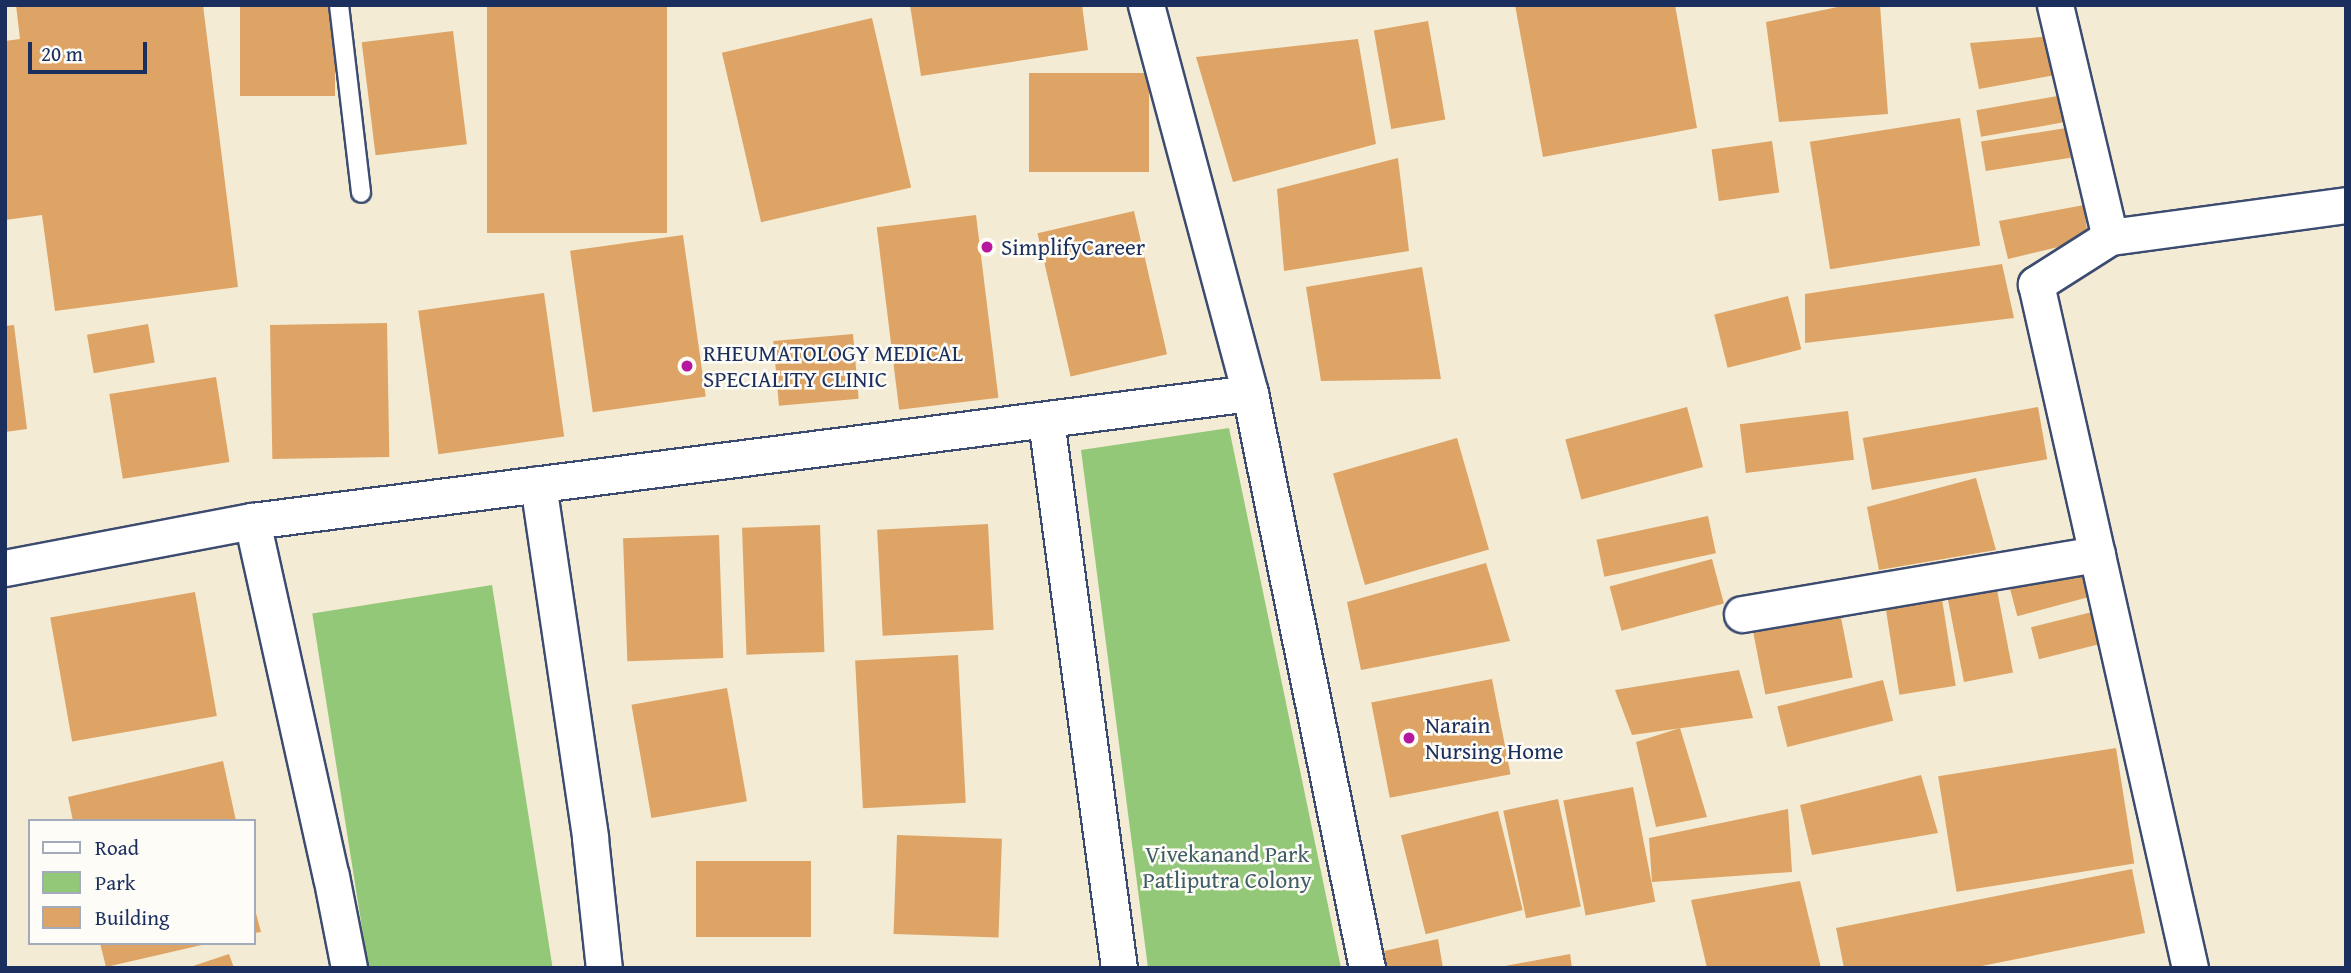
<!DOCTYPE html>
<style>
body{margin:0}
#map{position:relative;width:2351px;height:973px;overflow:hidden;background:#f4ebd4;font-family:"Gentium Book Plus",serif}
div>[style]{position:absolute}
.green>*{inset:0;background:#94c879;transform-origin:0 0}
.building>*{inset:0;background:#dda465;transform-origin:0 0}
.roads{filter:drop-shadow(2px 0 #3c4b70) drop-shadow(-2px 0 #3c4b70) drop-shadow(0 2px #3c4b70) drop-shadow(0 -2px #3c4b70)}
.lane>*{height:18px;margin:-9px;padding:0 9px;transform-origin:9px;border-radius:9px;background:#fff}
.street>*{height:35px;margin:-17.5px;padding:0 17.5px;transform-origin:17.5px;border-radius:17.5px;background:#fff}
.dots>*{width:19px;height:19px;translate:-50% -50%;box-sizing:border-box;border:4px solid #fdfcf7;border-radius:50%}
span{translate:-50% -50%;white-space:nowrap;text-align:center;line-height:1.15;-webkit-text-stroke:5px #fdfcf7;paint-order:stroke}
.poi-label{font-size:23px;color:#1b2f5e}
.left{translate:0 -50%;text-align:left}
.park-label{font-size:23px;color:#3f5d66}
.frame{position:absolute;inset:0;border:7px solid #1b2f5e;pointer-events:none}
.legend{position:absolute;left:28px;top:819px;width:228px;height:126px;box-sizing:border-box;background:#fdfcf7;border:2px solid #a3aaba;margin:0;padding:9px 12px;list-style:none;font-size:21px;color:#1b2f5e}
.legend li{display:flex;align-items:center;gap:14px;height:35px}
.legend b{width:35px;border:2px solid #a3aaba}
.scale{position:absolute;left:28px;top:42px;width:119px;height:32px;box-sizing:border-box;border:4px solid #1b2f5e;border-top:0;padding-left:9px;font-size:21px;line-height:24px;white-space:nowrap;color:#1b2f5e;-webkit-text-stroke:5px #fdfcf7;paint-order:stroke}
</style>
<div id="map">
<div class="green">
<i style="clip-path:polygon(1229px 428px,1341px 968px,1148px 968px,1081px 450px)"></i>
<i style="left:492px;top:585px;width:388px;height:182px;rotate:81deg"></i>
</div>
<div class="building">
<i style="clip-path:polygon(16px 5px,203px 5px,238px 287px,55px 311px,42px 215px,5px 220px,5px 41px,20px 39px)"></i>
<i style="left:240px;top:5px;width:95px;height:91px"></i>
<i style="left:487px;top:5px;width:180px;height:228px"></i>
<i style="clip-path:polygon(910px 5px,1082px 5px,1088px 50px,921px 76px)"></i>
<i style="clip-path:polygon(1515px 5px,1675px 5px,1697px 128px,1543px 157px)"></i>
<i style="clip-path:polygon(1847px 5px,1880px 5px,1888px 114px,1779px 122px,1766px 22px)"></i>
<i style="left:872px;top:18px;width:174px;height:154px;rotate:77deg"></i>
<i style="left:1428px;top:21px;width:100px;height:55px;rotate:80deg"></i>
<i style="left:453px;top:31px;width:114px;height:92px;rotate:83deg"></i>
<i style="clip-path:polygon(2054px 36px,2061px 74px,1979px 89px,1970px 43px)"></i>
<i style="clip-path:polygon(1358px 39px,1376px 144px,1233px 182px,1196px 57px)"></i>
<i style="left:1029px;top:73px;width:120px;height:99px"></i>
<i style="left:2063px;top:95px;width:27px;height:88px;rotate:80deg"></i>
<i style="left:1960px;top:118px;width:129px;height:152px;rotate:81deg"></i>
<i style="left:2066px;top:128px;width:30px;height:86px;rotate:81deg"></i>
<i style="left:1772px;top:141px;width:52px;height:61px;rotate:82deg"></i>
<i style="clip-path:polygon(1398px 158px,1409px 251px,1284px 271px,1277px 189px)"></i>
<i style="clip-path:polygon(2084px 205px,2088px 240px,2008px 259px,1999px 221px)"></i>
<i style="left:1134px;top:211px;width:147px;height:99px;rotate:77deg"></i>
<i style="left:976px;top:215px;width:184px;height:100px;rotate:83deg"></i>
<i style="left:683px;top:235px;width:163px;height:114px;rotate:82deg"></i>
<i style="clip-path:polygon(2002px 264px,2014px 318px,1805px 343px,1805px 294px)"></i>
<i style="clip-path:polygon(1422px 267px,1441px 379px,1321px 381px,1306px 287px)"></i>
<i style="left:544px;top:293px;width:145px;height:127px;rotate:82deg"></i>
<i style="left:1788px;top:296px;width:55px;height:76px;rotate:76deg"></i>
<i style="left:387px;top:323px;width:134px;height:117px;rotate:89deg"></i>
<i style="left:148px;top:324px;width:39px;height:62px;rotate:80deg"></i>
<i style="clip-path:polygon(14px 325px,27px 429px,5px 432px,5px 326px)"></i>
<i style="left:853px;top:334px;width:65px;height:80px;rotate:85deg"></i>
<i style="left:216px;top:377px;width:86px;height:108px;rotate:81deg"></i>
<i style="left:1687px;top:407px;width:62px;height:126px;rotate:75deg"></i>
<i style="left:2038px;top:407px;width:53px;height:178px;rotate:80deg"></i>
<i style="left:1848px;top:411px;width:49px;height:109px;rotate:83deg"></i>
<i style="left:1457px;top:438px;width:116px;height:129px;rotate:74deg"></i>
<i style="clip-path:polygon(1976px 478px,1996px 550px,1879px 570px,1867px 507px)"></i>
<i style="left:1708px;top:516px;width:38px;height:114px;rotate:78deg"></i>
<i style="left:988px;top:524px;width:106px;height:111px;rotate:87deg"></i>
<i style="left:820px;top:525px;width:127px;height:78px;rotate:88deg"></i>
<i style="left:719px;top:535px;width:123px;height:96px;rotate:88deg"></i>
<i style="left:1712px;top:559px;width:46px;height:106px;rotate:75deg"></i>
<i style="clip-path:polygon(1486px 563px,1510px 641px,1361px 670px,1347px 602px)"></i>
<i style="left:2081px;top:564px;width:34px;height:75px;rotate:75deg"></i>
<i style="left:1997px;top:590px;width:84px;height:50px;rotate:79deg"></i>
<i style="left:195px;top:592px;width:126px;height:147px;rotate:80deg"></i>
<i style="left:1941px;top:593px;width:94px;height:57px;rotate:81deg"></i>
<i style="left:1838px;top:602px;width:77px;height:89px;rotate:79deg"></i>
<i style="left:2096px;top:611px;width:33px;height:67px;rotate:76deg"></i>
<i style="left:958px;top:655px;width:148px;height:103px;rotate:87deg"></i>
<i style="clip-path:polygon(1739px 670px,1753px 718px,1632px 735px,1615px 690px)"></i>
<i style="left:1492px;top:679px;width:97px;height:123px;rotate:79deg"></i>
<i style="left:1883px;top:680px;width:42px;height:109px;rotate:76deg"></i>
<i style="left:727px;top:688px;width:115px;height:97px;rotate:80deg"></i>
<i style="clip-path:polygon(1680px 728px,1707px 817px,1656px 827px,1636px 742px)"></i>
<i style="left:2116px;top:748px;width:117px;height:180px;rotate:81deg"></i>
<i style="clip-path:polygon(223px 761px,236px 821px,73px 821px,68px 797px)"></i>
<i style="clip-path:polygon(1921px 775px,1938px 833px,1812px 855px,1800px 805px)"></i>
<i style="left:1633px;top:787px;width:117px;height:71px;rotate:79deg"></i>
<i style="left:1558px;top:799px;width:110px;height:56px;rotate:78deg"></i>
<i style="clip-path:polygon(1788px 809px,1792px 872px,1652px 882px,1649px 838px)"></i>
<i style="left:1498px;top:811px;width:102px;height:100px;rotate:76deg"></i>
<i style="left:897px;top:835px;width:105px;height:99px;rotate:2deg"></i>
<i style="left:811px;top:861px;width:76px;height:115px;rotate:90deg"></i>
<i style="clip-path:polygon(2132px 869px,2145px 933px,1972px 968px,1844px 968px,1836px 928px)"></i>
<i style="clip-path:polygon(1800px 881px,1821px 968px,1707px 968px,1691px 900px)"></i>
<i style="clip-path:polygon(254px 906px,261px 932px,254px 933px)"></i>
<i style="clip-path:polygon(1438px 939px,1443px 968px,1387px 968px,1384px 951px)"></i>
<i style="clip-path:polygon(100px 943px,206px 943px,206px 944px,106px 967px)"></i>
<i style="clip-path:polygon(229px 954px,234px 968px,190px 968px,190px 967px)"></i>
<i style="clip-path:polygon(1570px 954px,1572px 968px,1505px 968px,1505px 966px)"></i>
</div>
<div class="roads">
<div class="lane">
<i style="left:339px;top:5px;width:189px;rotate:83.3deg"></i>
</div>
<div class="street">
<i style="left:1146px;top:5px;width:402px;rotate:75deg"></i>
<i style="left:1250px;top:393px;width:587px;rotate:78.5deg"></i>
<i style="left:2055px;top:5px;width:238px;rotate:76.7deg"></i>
<i style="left:2110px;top:237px;width:238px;rotate:-7.7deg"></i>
<i style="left:2110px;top:237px;width:88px;rotate:147.6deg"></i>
<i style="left:2036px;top:284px;width:701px;rotate:77.31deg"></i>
<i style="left:1046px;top:420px;width:553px;rotate:82.41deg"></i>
<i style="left:538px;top:484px;width:358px;rotate:81.6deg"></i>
<i style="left:590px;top:838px;width:131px;rotate:83.9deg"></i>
<i style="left:252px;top:521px;width:364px;rotate:77.5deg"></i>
<i style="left:331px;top:876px;width:94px;rotate:78.9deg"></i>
<i style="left:5px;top:568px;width:251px;rotate:-10.8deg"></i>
<i style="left:252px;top:521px;width:1006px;rotate:-7.31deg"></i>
<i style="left:1742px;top:614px;width:360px;rotate:-9.6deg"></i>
</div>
</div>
<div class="dots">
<i style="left:987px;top:247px;background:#b5179e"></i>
<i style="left:687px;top:366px;background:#b5179e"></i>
<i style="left:1409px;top:738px;background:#b5179e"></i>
</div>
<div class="poi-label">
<span class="left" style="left:1001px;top:247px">SimplifyCareer</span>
<span class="left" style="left:703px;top:366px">RHEUMATOLOGY MEDICAL<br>SPECIALITY CLINIC</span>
<span class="left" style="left:1425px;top:738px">Narain<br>Nursing Home</span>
</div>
<div class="park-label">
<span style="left:1227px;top:867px">Vivekanand Park<br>Patliputra Colony</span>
</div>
<div class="frame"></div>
<ul class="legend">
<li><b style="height:9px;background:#fff"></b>Road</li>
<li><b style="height:19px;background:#94c879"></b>Park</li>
<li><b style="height:19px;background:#dda465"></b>Building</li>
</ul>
<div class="scale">20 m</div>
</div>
